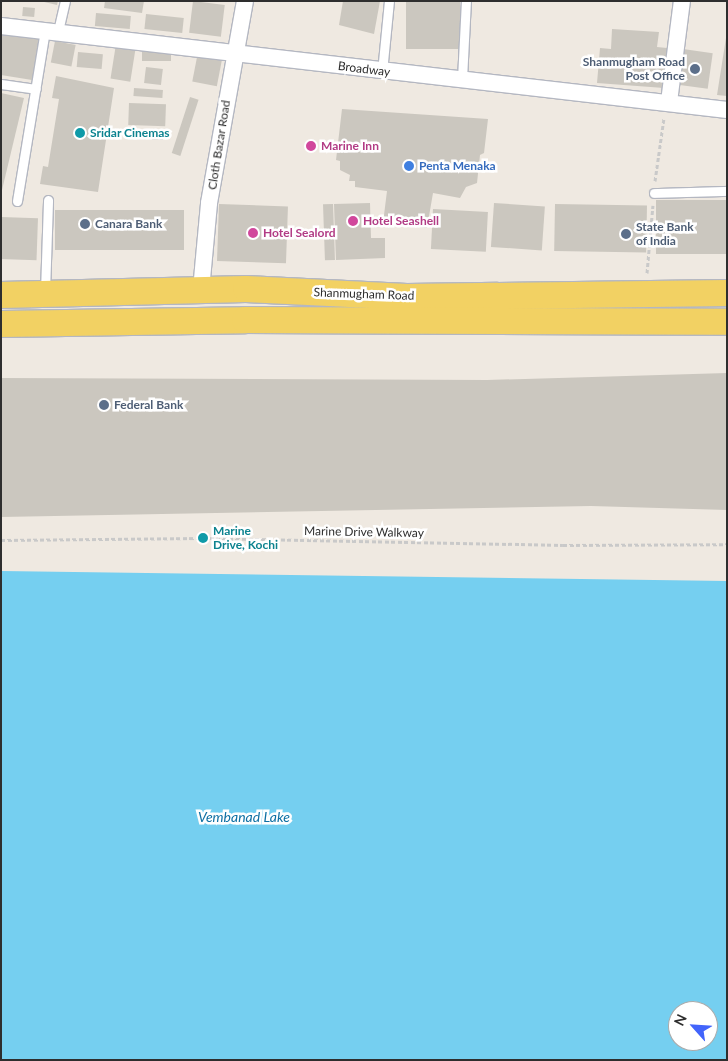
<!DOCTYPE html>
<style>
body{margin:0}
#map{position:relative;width:728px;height:1061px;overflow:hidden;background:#efe9e1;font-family:Lato,sans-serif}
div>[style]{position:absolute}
.water>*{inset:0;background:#75cff0}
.building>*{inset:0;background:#cbc7bf;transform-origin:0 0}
.path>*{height:3px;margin-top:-1.5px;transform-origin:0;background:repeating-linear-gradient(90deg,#c9c9c9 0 4px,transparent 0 6.5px)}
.roads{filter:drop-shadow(1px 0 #b4b7c1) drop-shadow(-1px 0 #b4b7c1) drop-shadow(0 1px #b4b7c1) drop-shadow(0 -1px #b4b7c1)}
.lane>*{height:9px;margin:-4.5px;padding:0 4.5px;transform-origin:4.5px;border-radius:4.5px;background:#fff}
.street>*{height:16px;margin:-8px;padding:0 8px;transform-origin:8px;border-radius:8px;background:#fff}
.primary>*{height:26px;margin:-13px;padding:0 13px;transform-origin:13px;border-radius:13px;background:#f2d163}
.dots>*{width:14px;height:14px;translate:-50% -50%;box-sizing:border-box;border:2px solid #fff;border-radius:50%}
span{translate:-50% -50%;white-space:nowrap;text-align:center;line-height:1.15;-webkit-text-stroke:5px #fff;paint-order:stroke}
.service-label{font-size:12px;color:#4e5e75;font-weight:700}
.right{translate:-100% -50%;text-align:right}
.left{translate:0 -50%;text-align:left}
.street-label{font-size:12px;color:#2e2e2e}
.culture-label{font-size:12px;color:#0d838f;font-weight:700}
.hotel-label{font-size:12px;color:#b23c85;font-weight:700}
.shop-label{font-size:12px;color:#366cbe;font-weight:700}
.water-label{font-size:14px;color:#0d6fa3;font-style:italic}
.frame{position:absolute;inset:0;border:2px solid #2e2e2e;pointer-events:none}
.north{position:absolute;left:668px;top:1001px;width:50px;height:50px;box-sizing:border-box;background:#fff;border:1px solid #ababab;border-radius:50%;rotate:296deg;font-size:14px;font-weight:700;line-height:20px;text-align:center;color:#2e2e2e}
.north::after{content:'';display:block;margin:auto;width:18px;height:22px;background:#4264fb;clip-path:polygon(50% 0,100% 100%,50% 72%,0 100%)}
</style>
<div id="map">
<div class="water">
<i style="clip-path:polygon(evenodd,1px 571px,727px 581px,727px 1060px,1px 1060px,1px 571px,678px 1011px,708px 1011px,708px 1041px,678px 1041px,678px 1011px)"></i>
</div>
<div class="building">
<i style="clip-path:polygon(40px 1px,58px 1px,57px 5px)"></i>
<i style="clip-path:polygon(105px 1px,144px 1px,142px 13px,104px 8px)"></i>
<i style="left:193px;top:1px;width:32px;height:32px;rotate:7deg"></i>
<i style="clip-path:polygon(343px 1px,380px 1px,374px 34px,339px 25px)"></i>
<i style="left:406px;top:1px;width:54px;height:48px"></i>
<i style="left:23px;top:7px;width:12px;height:9px;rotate:5deg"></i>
<i style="left:96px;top:13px;width:35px;height:13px;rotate:5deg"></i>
<i style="left:146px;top:14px;width:38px;height:15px;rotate:6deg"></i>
<i style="clip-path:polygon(612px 29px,659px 32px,657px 47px,667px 48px,664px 88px,597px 83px,600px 48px,611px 49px)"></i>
<i style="clip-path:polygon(1px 32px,39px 39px,32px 80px,1px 75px)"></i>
<i style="clip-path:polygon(726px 38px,727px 39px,727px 96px,717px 95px)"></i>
<i style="left:55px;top:41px;width:21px;height:22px;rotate:11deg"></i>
<i style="left:116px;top:44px;width:20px;height:35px;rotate:9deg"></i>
<i style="left:683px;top:49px;width:30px;height:36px;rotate:8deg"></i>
<i style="left:171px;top:51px;width:10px;height:29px;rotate:90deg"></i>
<i style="left:78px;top:52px;width:25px;height:15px;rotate:5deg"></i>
<i style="left:198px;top:52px;width:25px;height:30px;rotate:11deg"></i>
<i style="left:146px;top:67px;width:17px;height:16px;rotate:7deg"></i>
<i style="clip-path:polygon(56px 76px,114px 88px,98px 192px,40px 184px,43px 166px,48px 167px,59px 99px,52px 98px)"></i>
<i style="left:134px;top:88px;width:29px;height:8px;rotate:4deg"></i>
<i style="clip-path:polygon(1px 93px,24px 98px,2px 190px,1px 190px)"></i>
<i style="left:190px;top:97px;width:9px;height:59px;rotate:18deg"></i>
<i style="left:129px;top:103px;width:37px;height:22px;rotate:2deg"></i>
<i style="clip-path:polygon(342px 109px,488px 119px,484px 153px,480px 155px,477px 183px,466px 187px,460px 198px,433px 193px,427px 228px,383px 223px,387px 191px,355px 187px,355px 181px,349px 181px,350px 175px,340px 170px,340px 161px,336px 160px)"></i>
<i style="left:163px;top:131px;width:9px;height:11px;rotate:90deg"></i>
<i style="left:727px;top:200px;width:54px;height:71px;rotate:90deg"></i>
<i style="clip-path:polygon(370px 203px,371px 238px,385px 238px,385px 258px,336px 260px,334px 204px)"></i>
<i style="left:494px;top:203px;width:51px;height:44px;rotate:4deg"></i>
<i style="left:219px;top:204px;width:69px;height:57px;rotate:2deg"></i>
<i style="left:333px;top:204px;width:56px;height:10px;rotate:88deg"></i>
<i style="left:555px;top:204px;width:92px;height:47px;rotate:1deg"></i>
<i style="left:433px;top:209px;width:55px;height:40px;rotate:3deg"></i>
<i style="left:184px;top:210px;width:40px;height:129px;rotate:90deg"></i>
<i style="left:1px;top:217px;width:37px;height:42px;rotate:2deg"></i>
<i style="clip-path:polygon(727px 373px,727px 510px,591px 506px,1px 517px,1px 378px,487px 380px)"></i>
</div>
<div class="path">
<i style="left:655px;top:181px;width:64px;rotate:-81.9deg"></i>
<i style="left:647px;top:273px;width:68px;rotate:-85deg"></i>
<i style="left:1px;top:540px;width:202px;rotate:-0.6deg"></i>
<i style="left:203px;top:538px;width:360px;rotate:1.1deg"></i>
<i style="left:563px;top:545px;width:164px;rotate:-0.3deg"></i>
</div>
<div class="roads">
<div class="lane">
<i style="left:58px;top:31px;width:31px;rotate:-77deg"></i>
<i style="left:382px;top:72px;width:71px;rotate:-84.4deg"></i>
<i style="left:462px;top:79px;width:78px;rotate:-87.1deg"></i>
<i style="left:1px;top:84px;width:35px;rotate:8deg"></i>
<i style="left:654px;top:193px;width:73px;rotate:-1.6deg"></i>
<i style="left:17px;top:201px;width:173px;rotate:-80.7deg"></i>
<i style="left:45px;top:292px;width:92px;rotate:-88.1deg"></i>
</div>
<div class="street">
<i style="left:1px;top:26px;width:731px;rotate:6.6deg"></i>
<i style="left:669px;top:102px;width:102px;rotate:-82.7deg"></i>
<i style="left:201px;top:290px;width:87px;rotate:-84.7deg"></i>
<i style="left:209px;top:203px;width:205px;rotate:-79.9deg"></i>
</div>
<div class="primary">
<i style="left:1px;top:295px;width:245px;rotate:-1.4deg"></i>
<i style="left:246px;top:289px;width:161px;rotate:2.8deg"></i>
<i style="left:407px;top:297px;width:320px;rotate:-0.7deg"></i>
<i style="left:1px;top:324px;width:244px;rotate:-0.9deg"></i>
<i style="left:245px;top:320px;width:482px;rotate:0.2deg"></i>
</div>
</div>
<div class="dots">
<i style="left:695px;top:69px;background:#5c6f8a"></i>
<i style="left:80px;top:133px;background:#0f9aa8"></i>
<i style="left:311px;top:146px;background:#d1479c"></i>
<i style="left:409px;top:166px;background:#3f7fe0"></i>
<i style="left:353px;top:221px;background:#d1479c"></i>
<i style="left:85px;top:224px;background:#5c6f8a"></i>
<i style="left:253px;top:233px;background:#d1479c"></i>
<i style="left:626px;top:234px;background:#5c6f8a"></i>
<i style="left:104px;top:405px;background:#5c6f8a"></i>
<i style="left:203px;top:538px;background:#0f9aa8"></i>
</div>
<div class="service-label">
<span class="right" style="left:685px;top:69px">Shanmugham Road<br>Post Office</span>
<span class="left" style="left:95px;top:224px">Canara Bank</span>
<span class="left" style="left:636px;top:234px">State Bank<br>of India</span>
<span class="left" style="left:114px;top:405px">Federal Bank</span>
</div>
<div class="street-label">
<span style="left:364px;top:69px;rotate:7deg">Broadway</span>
<span style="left:219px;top:145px;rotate:-81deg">Cloth Bazar Road</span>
<span style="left:364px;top:294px;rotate:2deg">Shanmugham Road</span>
<span style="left:364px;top:532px;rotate:1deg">Marine Drive Walkway</span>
</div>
<div class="culture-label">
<span class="left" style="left:90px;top:133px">Sridar Cinemas</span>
<span class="left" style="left:213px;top:538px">Marine<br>Drive, Kochi</span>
</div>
<div class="hotel-label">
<span class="left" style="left:321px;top:146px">Marine Inn</span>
<span class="left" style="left:363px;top:221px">Hotel Seashell</span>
<span class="left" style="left:263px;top:233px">Hotel Sealord</span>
</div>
<div class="shop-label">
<span class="left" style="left:419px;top:166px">Penta Menaka</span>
</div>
<div class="water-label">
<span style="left:244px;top:817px">Vembanad Lake</span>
</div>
<div class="frame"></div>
<div class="north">N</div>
</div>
